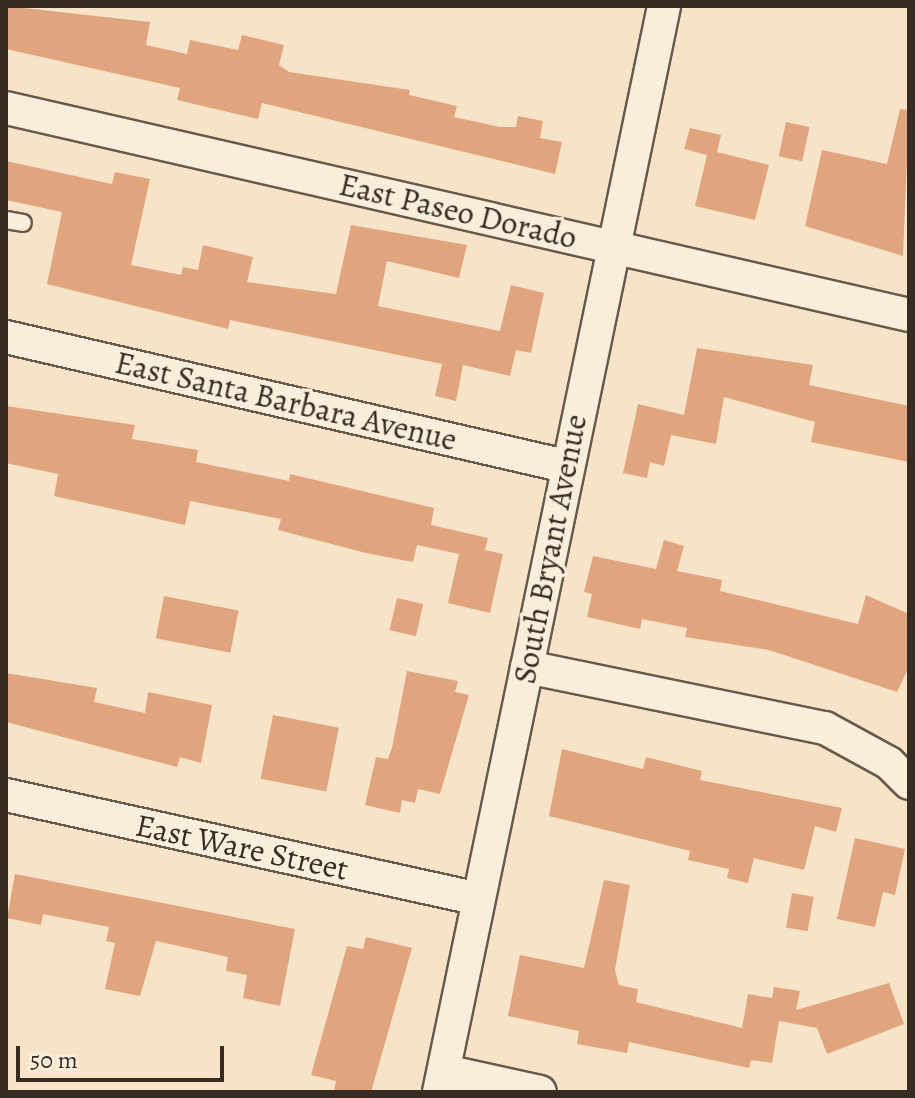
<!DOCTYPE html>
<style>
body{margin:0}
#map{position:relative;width:915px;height:1098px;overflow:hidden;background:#f7e4c8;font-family:Alegreya,serif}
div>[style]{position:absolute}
.building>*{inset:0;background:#e0a47f;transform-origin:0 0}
.roads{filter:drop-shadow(2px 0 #67594c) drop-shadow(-2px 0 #67594c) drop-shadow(0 2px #67594c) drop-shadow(0 -2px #67594c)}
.lane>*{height:16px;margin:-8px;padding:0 8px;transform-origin:8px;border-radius:8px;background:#faeddb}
.street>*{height:32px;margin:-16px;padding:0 16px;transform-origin:16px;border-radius:16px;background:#faeddb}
span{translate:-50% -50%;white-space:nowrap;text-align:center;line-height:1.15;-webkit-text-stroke:7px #faeddb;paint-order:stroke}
.street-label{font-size:32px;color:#372b22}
.frame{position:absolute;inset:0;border:8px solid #372b22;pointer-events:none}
.scale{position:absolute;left:16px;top:1046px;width:208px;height:36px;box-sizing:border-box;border:4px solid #372b22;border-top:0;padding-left:10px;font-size:24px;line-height:28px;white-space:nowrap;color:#372b22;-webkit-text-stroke:6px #faeddb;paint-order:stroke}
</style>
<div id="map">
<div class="building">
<i style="clip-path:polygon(6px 6px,150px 22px,146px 45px,187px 54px,190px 40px,238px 50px,242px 35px,284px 45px,279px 65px,289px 72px,410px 90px,409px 95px,457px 106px,454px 117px,500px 127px,516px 127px,518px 116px,543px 121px,540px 138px,562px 142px,555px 174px,262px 103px,258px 119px,224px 111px,177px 100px,180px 88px,6px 49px)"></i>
<i style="clip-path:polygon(900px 109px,909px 110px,903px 256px,805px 226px,822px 150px,887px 164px)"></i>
<i style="left:786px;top:122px;width:24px;height:35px;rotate:12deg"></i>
<i style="clip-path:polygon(690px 128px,721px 135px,717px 152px,769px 165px,755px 220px,695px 206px,707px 155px,684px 149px)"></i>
<i style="clip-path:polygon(6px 161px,112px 184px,115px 172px,150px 179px,131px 265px,181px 275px,183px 267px,198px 270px,203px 245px,253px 257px,247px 282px,336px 294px,351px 225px,467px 245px,459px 278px,387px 261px,378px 306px,500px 331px,511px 285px,544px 293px,531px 353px,516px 350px,510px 376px,463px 365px,456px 401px,435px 396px,442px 364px,230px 320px,228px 329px,47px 284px,62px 212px,6px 200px)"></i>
<i style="clip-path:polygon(697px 348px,813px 365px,809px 385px,909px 406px,909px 462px,811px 442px,815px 422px,724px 397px,716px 444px,671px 435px,664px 466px,650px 462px,647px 478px,623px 473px,638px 404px,684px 415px)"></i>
<i style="clip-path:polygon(6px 406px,135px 425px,132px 439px,198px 450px,196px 462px,289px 481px,290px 474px,434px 508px,431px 525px,488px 538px,485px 550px,503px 554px,490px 613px,448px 603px,459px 554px,417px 545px,413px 562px,366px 553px,278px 530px,281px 519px,190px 501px,185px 525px,54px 496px,58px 474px,6px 463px)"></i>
<i style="clip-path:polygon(664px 540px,684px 546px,677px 571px,722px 580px,720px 591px,858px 624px,866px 595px,909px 614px,909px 667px,897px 692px,769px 650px,685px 637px,687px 628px,642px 619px,640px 629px,587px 617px,592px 594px,584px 592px,593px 556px,656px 569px)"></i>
<i style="left:164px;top:596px;width:76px;height:43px;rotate:11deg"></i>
<i style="left:397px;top:598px;width:27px;height:33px;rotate:13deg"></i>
<i style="clip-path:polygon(407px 671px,458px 681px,455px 692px,469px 695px,440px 794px,418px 789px,415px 803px,402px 800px,400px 813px,365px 805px,376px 757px,388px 759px,392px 748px)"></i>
<i style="clip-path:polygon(6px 673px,97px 688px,94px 702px,145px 713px,148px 692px,212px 705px,201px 763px,180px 757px,177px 767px,6px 722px)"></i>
<i style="left:273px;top:715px;width:67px;height:65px;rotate:11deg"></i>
<i style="clip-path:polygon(562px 749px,643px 769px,646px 757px,702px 771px,700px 780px,842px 808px,836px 832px,815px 826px,804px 870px,754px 858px,748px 883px,727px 878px,729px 869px,688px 860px,690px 851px,549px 816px)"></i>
<i style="clip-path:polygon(855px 838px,905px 849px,895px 895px,883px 892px,875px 927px,837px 919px)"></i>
<i style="clip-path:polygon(15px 874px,295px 929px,280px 1006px,243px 998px,247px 975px,226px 971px,228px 957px,156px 941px,140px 996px,105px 989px,115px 943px,106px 941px,109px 927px,43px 914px,41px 925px,7px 918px)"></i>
<i style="clip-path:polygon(604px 880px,630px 885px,615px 970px,619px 985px,638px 989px,636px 1002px,742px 1028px,748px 994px,772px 998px,774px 987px,800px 991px,796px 1010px,889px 983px,904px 1024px,827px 1054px,817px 1028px,779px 1021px,772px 1063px,751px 1060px,749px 1068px,629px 1042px,627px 1053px,577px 1044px,579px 1031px,508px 1016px,520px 955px,584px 968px)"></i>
<i style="left:792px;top:893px;width:22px;height:35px;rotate:10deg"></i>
<i style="clip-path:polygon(366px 937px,412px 948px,371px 1092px,334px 1092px,336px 1081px,311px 1075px,347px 946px,363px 949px)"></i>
</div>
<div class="roads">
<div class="lane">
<i style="left:6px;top:220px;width:17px;rotate:10deg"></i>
</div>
<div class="street">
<i style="left:6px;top:108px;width:926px;rotate:12.91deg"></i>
<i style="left:6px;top:337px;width:574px;rotate:12.99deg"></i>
<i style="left:527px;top:667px;width:304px;rotate:11.6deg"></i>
<i style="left:825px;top:728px;width:73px;rotate:28.7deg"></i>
<i style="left:889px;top:763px;width:28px;rotate:45deg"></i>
<i style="left:6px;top:795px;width:483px;rotate:12.4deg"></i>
<i style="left:444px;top:1071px;width:98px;rotate:12.3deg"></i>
<i style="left:439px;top:1092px;width:1109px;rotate:-78.29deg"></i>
</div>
</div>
<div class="street-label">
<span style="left:458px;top:211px;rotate:13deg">East Paseo Dorado</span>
<span style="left:286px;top:401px;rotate:13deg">East Santa Barbara Avenue</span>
<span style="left:550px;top:549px;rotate:-79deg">South Bryant Avenue</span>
<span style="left:242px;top:847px;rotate:12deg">East Ware Street</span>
</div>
<div class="frame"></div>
<div class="scale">50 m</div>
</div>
